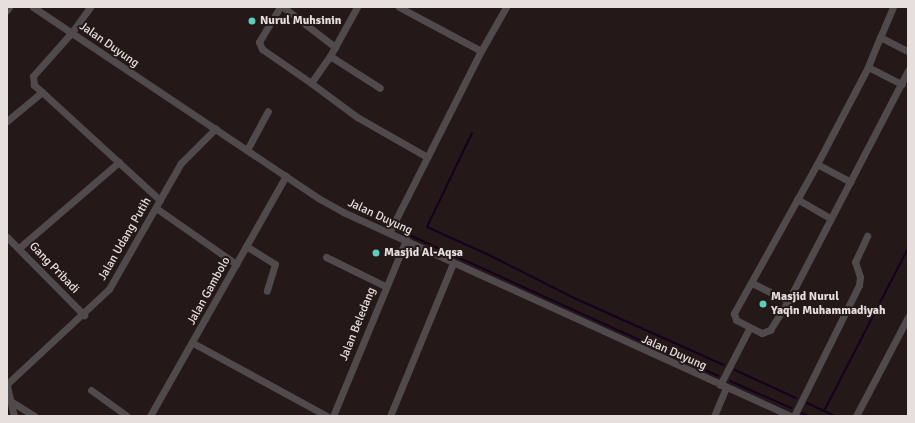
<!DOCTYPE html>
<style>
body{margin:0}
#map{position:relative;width:915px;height:423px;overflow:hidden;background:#241818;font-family:Signika,sans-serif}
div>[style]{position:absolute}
.stream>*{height:2px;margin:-1px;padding:0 1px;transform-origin:1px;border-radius:1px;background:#16001e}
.minor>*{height:7px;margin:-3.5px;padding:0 3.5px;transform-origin:3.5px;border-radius:3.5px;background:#504a4d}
.dots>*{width:11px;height:11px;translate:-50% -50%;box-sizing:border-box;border:2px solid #241818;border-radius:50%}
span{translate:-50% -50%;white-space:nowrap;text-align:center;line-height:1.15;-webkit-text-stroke:4px #241818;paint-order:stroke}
.poi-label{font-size:12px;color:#e7dede;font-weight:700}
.left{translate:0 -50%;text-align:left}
.street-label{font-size:12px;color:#e7dede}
.frame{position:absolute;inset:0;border:8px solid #e7dede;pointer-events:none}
</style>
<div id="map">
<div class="stream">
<i style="left:472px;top:133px;width:104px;rotate:115.6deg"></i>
<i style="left:427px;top:227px;width:68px;rotate:24.3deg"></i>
<i style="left:489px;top:255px;width:95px;rotate:26.8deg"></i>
<i style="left:574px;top:298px;width:164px;rotate:24.1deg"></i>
<i style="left:407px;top:234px;width:342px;rotate:24.5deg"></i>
<i style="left:735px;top:370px;width:67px;rotate:24.7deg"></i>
<i style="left:730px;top:381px;width:67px;rotate:23.9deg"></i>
<i style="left:807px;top:403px;width:31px;rotate:25deg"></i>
<i style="left:824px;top:411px;width:183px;rotate:-62.7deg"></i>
<i style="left:802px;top:413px;width:7px;rotate:27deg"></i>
</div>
<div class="minor">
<i style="left:33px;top:7px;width:343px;rotate:33.8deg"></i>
<i style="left:318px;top:198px;width:29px;rotate:29deg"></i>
<i style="left:343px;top:212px;width:491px;rotate:24.5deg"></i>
<i style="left:280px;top:7px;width:41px;rotate:121deg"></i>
<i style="left:259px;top:42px;width:8px;rotate:67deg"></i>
<i style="left:262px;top:49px;width:60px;rotate:34.8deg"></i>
<i style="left:311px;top:83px;width:33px;rotate:-55deg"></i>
<i style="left:330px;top:56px;width:56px;rotate:-61.1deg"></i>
<i style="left:283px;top:7px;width:66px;rotate:37.6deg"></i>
<i style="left:399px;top:7px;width:93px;rotate:28.2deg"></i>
<i style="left:893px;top:7px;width:33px;rotate:113deg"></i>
<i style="left:880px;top:37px;width:31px;rotate:27deg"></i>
<i style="left:7px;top:10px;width:4px;rotate:-56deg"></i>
<i style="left:880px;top:37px;width:32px;rotate:112deg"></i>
<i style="left:868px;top:67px;width:110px;rotate:117.7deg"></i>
<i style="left:817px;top:164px;width:171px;rotate:119.1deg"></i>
<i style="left:734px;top:313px;width:7px;rotate:74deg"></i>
<i style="left:736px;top:320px;width:29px;rotate:27deg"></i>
<i style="left:762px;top:333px;width:9px;rotate:-21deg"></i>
<i style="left:770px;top:330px;width:34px;rotate:-58deg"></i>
<i style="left:788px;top:301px;width:260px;rotate:-62.5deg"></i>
<i style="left:330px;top:56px;width:59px;rotate:32.6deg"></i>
<i style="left:868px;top:67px;width:38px;rotate:27deg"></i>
<i style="left:311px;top:83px;width:57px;rotate:36.5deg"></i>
<i style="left:357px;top:117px;width:81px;rotate:29.7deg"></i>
<i style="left:42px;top:92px;width:160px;rotate:42.5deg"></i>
<i style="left:7px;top:121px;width:45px;rotate:-39.6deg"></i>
<i style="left:42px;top:92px;width:11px;rotate:-139deg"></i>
<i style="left:34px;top:85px;width:9px;rotate:-96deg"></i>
<i style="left:33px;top:76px;width:59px;rotate:-48.4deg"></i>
<i style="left:72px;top:32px;width:31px;rotate:-54deg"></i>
<i style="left:247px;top:150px;width:44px;rotate:-61.7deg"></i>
<i style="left:817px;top:164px;width:38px;rotate:28deg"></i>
<i style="left:797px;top:199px;width:39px;rotate:30deg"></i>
<i style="left:156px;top:208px;width:98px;rotate:35deg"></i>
<i style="left:389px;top:233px;width:204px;rotate:-63.2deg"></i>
<i style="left:481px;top:51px;width:51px;rotate:-60.4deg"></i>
<i style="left:7px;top:237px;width:110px;rotate:45.4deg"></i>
<i style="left:246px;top:246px;width:34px;rotate:32deg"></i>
<i style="left:275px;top:264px;width:28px;rotate:107deg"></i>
<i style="left:19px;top:248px;width:132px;rotate:-40.7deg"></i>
<i style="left:326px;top:257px;width:66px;rotate:26.2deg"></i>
<i style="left:752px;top:283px;width:40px;rotate:26.6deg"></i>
<i style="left:193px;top:343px;width:153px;rotate:28.6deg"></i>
<i style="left:7px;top:384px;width:139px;rotate:-43deg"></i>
<i style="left:109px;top:289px;width:145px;rotate:-60.3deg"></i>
<i style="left:181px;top:163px;width:49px;rotate:-45deg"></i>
<i style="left:720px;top:385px;width:65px;rotate:-62.7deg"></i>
<i style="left:7px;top:386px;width:31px;rotate:77deg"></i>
<i style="left:91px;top:390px;width:44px;rotate:35.8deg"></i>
<i style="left:12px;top:402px;width:26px;rotate:32deg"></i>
<i style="left:150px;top:416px;width:276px;rotate:-60.5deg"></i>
<i style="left:333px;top:416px;width:191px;rotate:-67.5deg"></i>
<i style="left:390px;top:416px;width:165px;rotate:-67.6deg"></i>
<i style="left:714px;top:416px;width:30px;rotate:-67deg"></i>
<i style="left:794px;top:416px;width:146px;rotate:-63.6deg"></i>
<i style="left:859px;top:285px;width:8px;rotate:-83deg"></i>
<i style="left:860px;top:277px;width:16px;rotate:-108deg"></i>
<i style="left:855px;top:262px;width:29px;rotate:-65deg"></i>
<i style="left:856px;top:416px;width:112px;rotate:-62.3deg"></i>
</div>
<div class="dots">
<i style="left:252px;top:21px;background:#5ccebb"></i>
<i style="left:376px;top:253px;background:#5ccebb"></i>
<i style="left:763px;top:304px;background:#5ccebb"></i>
</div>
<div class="poi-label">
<span class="left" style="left:260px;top:21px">Nurul Muhsinin</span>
<span class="left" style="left:384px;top:253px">Masjid Al-Aqsa</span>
<span class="left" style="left:771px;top:304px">Masjid Nurul<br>Yaqin Muhammadiyah</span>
</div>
<div class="street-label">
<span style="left:109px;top:45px;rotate:35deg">Jalan Duyung</span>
<span style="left:380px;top:217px;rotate:25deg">Jalan Duyung</span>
<span style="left:125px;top:239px;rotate:-60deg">Jalan Udang Putih</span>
<span style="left:54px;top:268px;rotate:46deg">Gang Pribadi</span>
<span style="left:209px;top:291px;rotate:-61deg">Jalan Gambolo</span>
<span style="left:358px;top:324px;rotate:-68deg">Jalan Beledang</span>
<span style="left:674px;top:353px;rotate:24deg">Jalan Duyung</span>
</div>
<div class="frame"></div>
</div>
